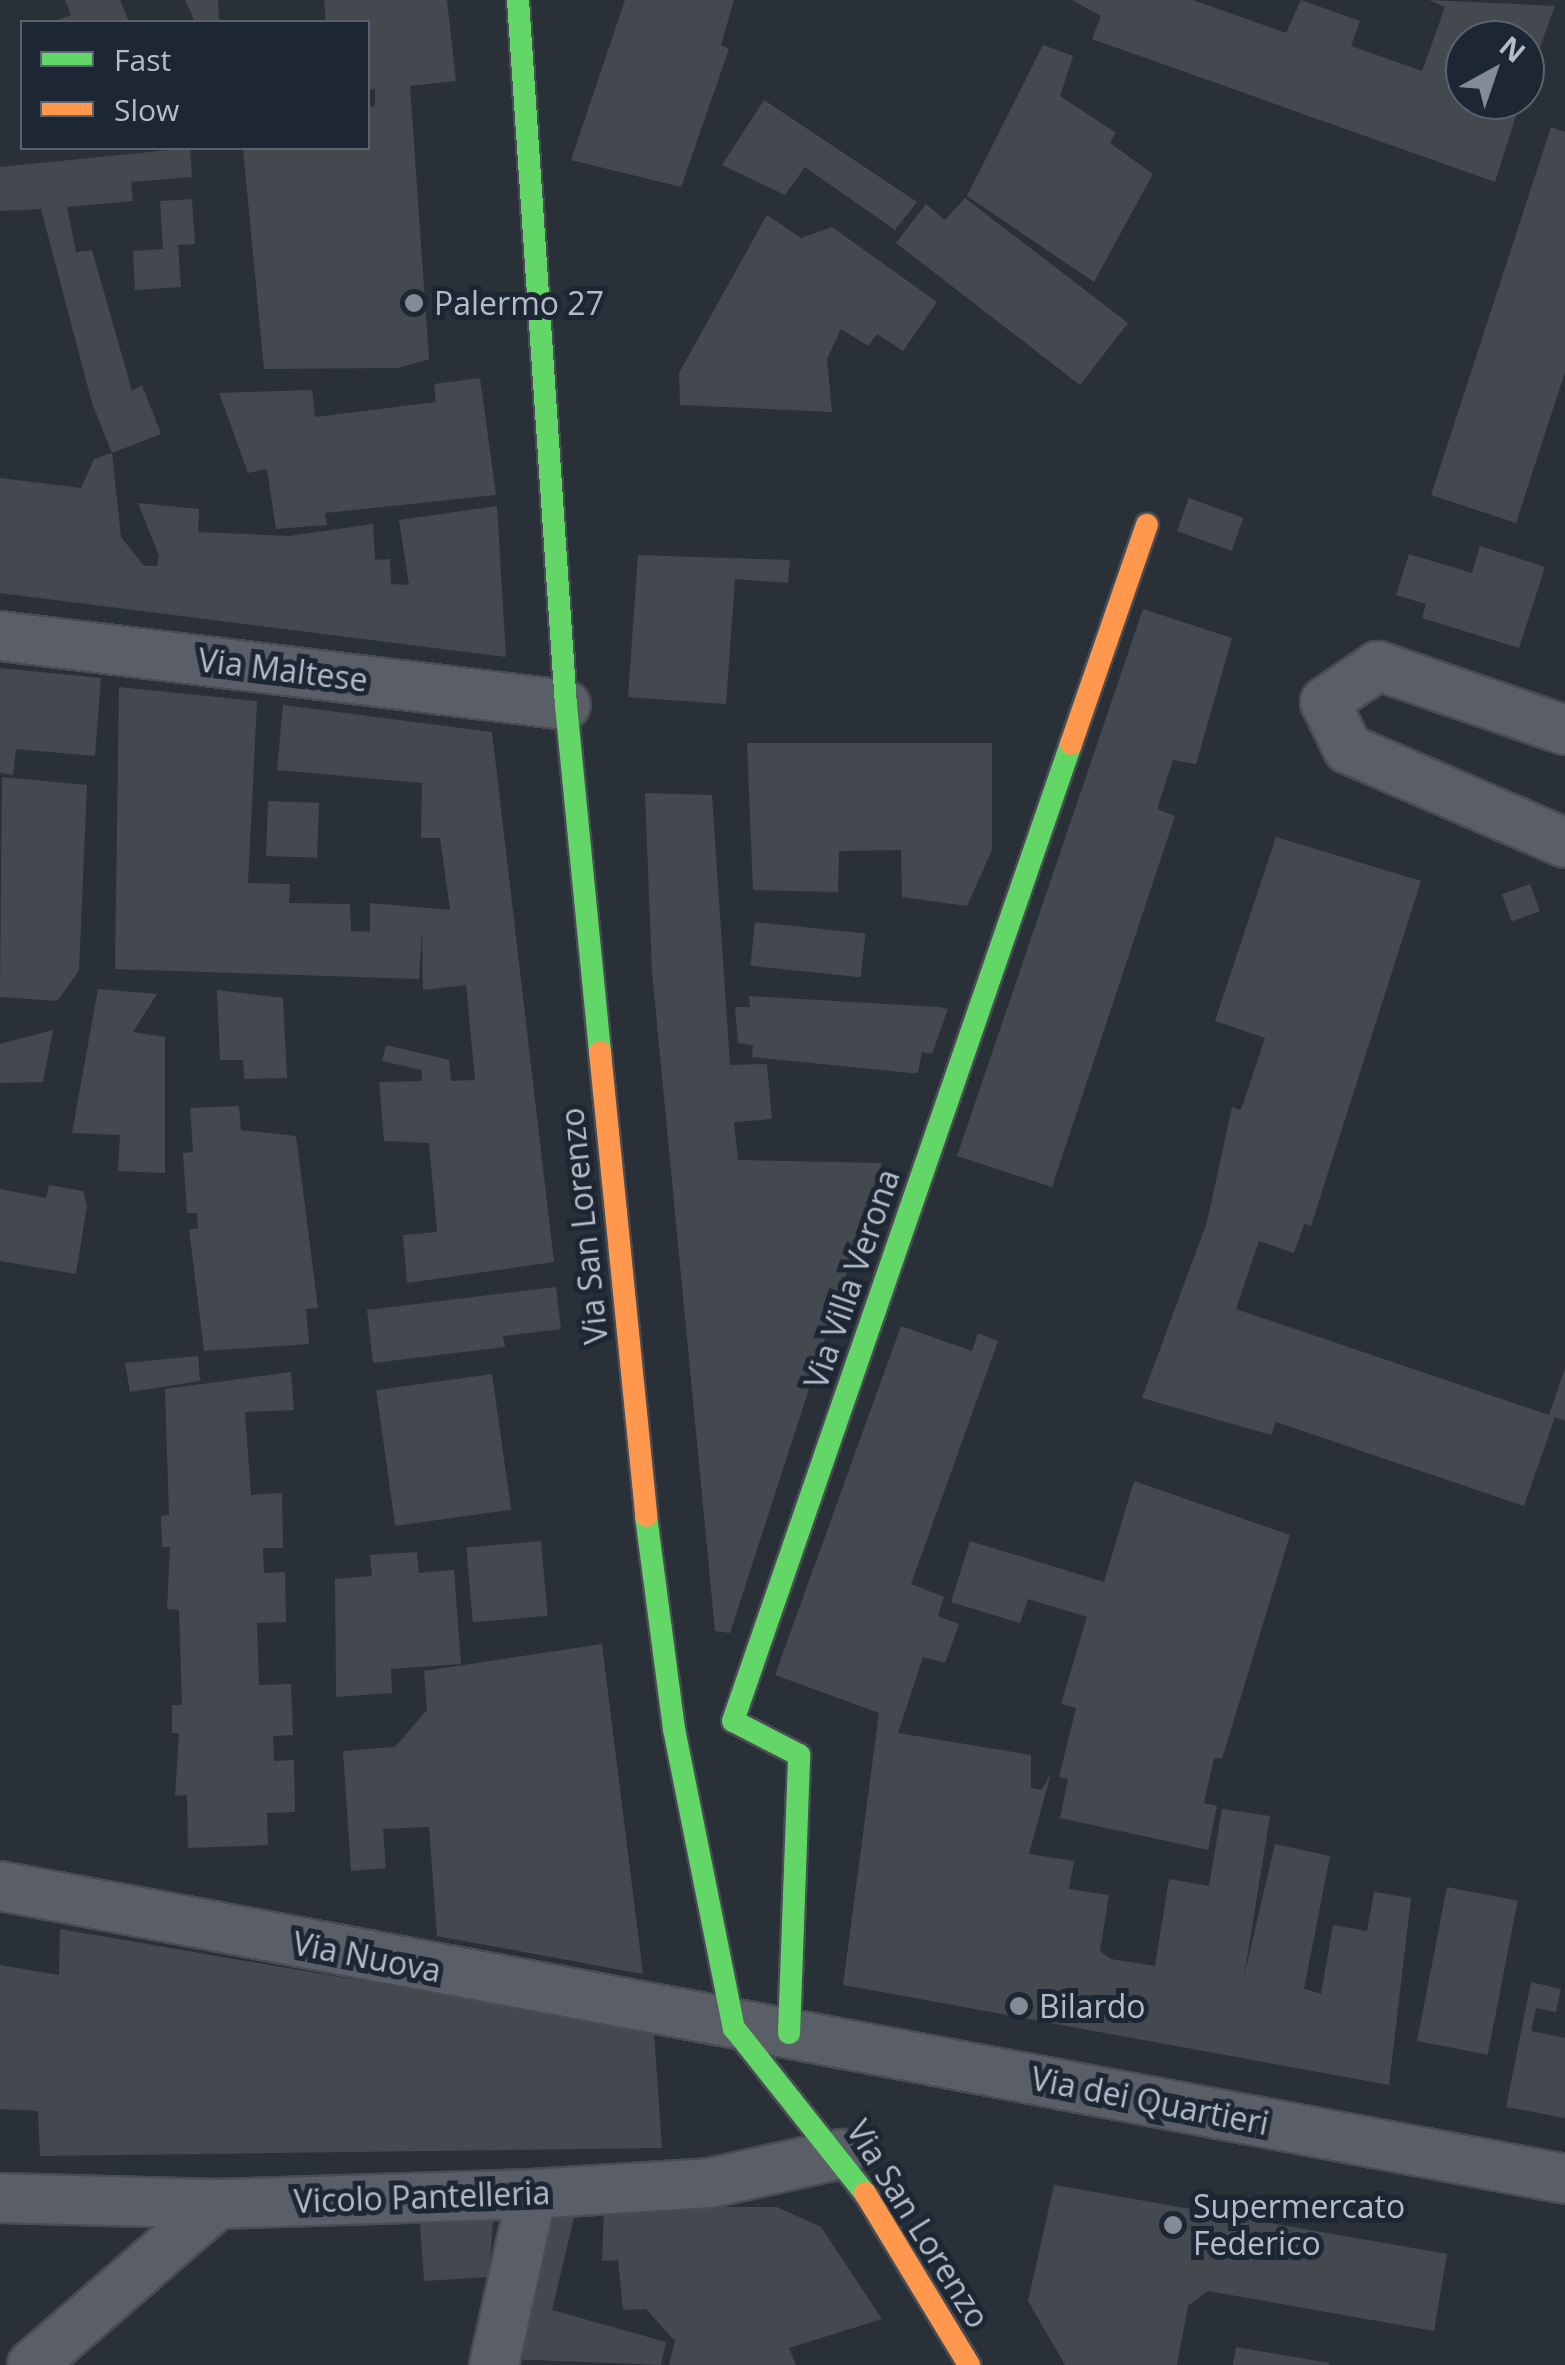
<!DOCTYPE html>
<style>
body{margin:0}
#map{position:relative;width:1565px;height:2365px;overflow:hidden;background:#2a3038;font-family:"Open Sans",sans-serif}
div>[style]{position:absolute}
.building>*{inset:0;background:#444950;transform-origin:0 0}
.roads{filter:drop-shadow(2px 0 #484c53) drop-shadow(-2px 0 #484c53) drop-shadow(0 2px #484c53) drop-shadow(0 -2px #484c53)}
.street>*{height:48px;margin:-24px;padding:0 24px;transform-origin:24px;border-radius:24px;background:#5a5e66}
.fast>*{height:22px;margin:-11px;padding:0 11px;transform-origin:11px;border-radius:11px;background:#63d668}
.slow>*{height:22px;margin:-11px;padding:0 11px;transform-origin:11px;border-radius:11px;background:#ff974d}
.dots>*{width:28px;height:28px;translate:-50% -50%;box-sizing:border-box;border:5px solid #1d2633;border-radius:50%}
span{translate:-50% -50%;white-space:nowrap;text-align:center;line-height:1.15;-webkit-text-stroke:10px #1d2633;paint-order:stroke}
.poi-label{font-size:32px;color:#b4bcc9}
.left{translate:0 -50%;text-align:left}
.street-label{font-size:32px;color:#b4bcc9}
.legend{position:absolute;left:20px;top:20px;width:350px;height:130px;box-sizing:border-box;background:#1d2633;border:2px solid #59626f;margin:0;padding:12px 18px;list-style:none;font-size:30px;color:#b4bcc9}
.legend li{display:flex;align-items:center;gap:20px;height:50px}
.legend b{width:50px;border:2px solid #59626f}
.north{position:absolute;left:1445px;top:20px;width:100px;height:100px;box-sizing:border-box;background:#1d2633;border:2px solid #59626f;border-radius:50%;rotate:40deg;font-size:28px;font-weight:700;line-height:40px;text-align:center;color:#b4bcc9}
.north::after{content:'';display:block;margin:auto;width:35px;height:45px;background:#848b96;clip-path:polygon(50% 0,100% 100%,50% 72%,0 100%)}
</style>
<div id="map">
<div class="building">
<i style="clip-path:polygon(65px 0,120px 0,129px 22px,53px 22px,71px 15px)"></i>
<i style="clip-path:polygon(185px 0,218px 0,219px 22px,195px 22px)"></i>
<i style="clip-path:polygon(324px 0,447px 0,456px 81px,410px 86px,429px 359px,398px 368px,264px 369px,243px 149px,368px 148px,368px 107px,375px 106px,375px 89px,368px 90px,368px 22px,326px 22px)"></i>
<i style="clip-path:polygon(625px 0,734px 0,721px 45px,729px 49px,681px 187px,571px 160px)"></i>
<i style="clip-path:polygon(1072px 0,1193px 0,1286px 33px,1301px 0,1360px 21px,1351px 46px,1422px 71px,1445px 7px,1429px 0,1555px 6px,1525px 88px,1525px 40px,1465px 40px,1465px 100px,1521px 100px,1495px 182px,1092px 39px,1101px 16px)"></i>
<i style="clip-path:polygon(1043px 45px,1073px 56px,1060px 96px,1116px 133px,1110px 143px,1153px 174px,1094px 282px,967px 196px)"></i>
<i style="clip-path:polygon(764px 100px,917px 202px,895px 230px,805px 167px,785px 195px,722px 165px)"></i>
<i style="clip-path:polygon(1551px 127px,1565px 132px,1565px 372px,1516px 523px,1431px 495px)"></i>
<i style="clip-path:polygon(190px 148px,192px 177px,131px 182px,133px 201px,67px 207px,76px 252px,92px 250px,132px 391px,142px 385px,161px 434px,112px 453px,92px 403px,41px 209px,0 211px,0 167px)"></i>
<i style="clip-path:polygon(965px 198px,1128px 323px,1080px 385px,896px 243px,926px 204px,945px 220px)"></i>
<i style="clip-path:polygon(192px 199px,195px 244px,178px 245px,181px 287px,135px 290px,133px 251px,163px 249px,160px 201px)"></i>
<i style="clip-path:polygon(767px 215px,801px 238px,832px 227px,937px 302px,903px 351px,877px 334px,868px 346px,841px 329px,827px 359px,832px 412px,680px 405px,679px 373px)"></i>
<i style="clip-path:polygon(480px 378px,496px 495px,325px 513px,327px 525px,276px 529px,267px 469px,248px 473px,219px 393px,312px 390px,315px 417px,436px 402px,434px 384px)"></i>
<i style="clip-path:polygon(112px 453px,121px 537px,144px 566px,157px 566px,159px 556px,138px 503px,199px 509px,198px 532px,289px 536px,373px 524px,375px 560px,390px 559px,391px 584px,409px 585px,399px 520px,497px 506px,506px 657px,0 593px,0 478px,81px 488px,94px 459px)"></i>
<i style="left:1189px;top:498px;width:58px;height:35px;rotate:20deg"></i>
<i style="clip-path:polygon(1480px 546px,1545px 567px,1519px 648px,1422px 618px,1426px 604px,1396px 595px,1409px 554px,1472px 573px)"></i>
<i style="clip-path:polygon(638px 555px,790px 560px,788px 583px,735px 579px,726px 704px,628px 697px)"></i>
<i style="clip-path:polygon(1143px 609px,1232px 638px,1196px 764px,1173px 760px,1157px 809px,1175px 816px,1052px 1187px,957px 1156px)"></i>
<i style="clip-path:polygon(0 668px,101px 678px,95px 756px,16px 749px,13px 775px,0 773px)"></i>
<i style="clip-path:polygon(119px 687px,257px 701px,248px 883px,290px 884px,289px 903px,350px 904px,351px 931px,370px 932px,370px 903px,450px 910px,440px 838px,421px 838px,422px 783px,277px 770px,283px 705px,492px 732px,554px 1262px,407px 1283px,403px 1235px,437px 1232px,429px 1143px,384px 1141px,379px 1082px,422px 1081px,422px 1070px,382px 1061px,386px 1045px,449px 1060px,451px 1081px,475px 1080px,466px 985px,423px 990px,422px 929px,419px 979px,115px 969px)"></i>
<i style="clip-path:polygon(747px 743px,992px 743px,992px 850px,967px 906px,902px 897px,901px 850px,839px 851px,838px 892px,753px 890px)"></i>
<i style="clip-path:polygon(2px 777px,87px 785px,79px 971px,57px 1001px,0 997px)"></i>
<i style="clip-path:polygon(645px 793px,712px 795px,730px 1065px,767px 1064px,772px 1119px,734px 1122px,738px 1160px,882px 1163px,730px 1633px,715px 1631px,652px 972px)"></i>
<i style="left:268px;top:801px;width:51px;height:55px;rotate:2deg"></i>
<i style="clip-path:polygon(1276px 837px,1421px 881px,1311px 1226px,1304px 1224px,1294px 1253px,1259px 1241px,1236px 1309px,1549px 1415px,1565px 1368px,1565px 1421px,1555px 1417px,1524px 1506px,1276px 1422px,1271px 1435px,1142px 1398px,1207px 1222px,1232px 1107px,1241px 1110px,1265px 1038px,1215px 1021px)"></i>
<i style="left:1530px;top:884px;width:29px;height:30px;rotate:70deg"></i>
<i style="left:755px;top:922px;width:111px;height:44px;rotate:6deg"></i>
<i style="clip-path:polygon(98px 989px,157px 994px,133px 1032px,165px 1037px,165px 1173px,118px 1171px,120px 1135px,72px 1133px)"></i>
<i style="clip-path:polygon(217px 990px,283px 998px,287px 1078px,244px 1079px,243px 1060px,220px 1060px)"></i>
<i style="clip-path:polygon(749px 996px,939px 1007px,948px 1009px,932px 1054px,922px 1052px,918px 1073px,911px 1073px,752px 1057px,753px 1045px,738px 1043px,735px 1007px,750px 1007px)"></i>
<i style="clip-path:polygon(53px 1030px,43px 1082px,0 1083px,0 1044px)"></i>
<i style="clip-path:polygon(239px 1106px,241px 1130px,296px 1136px,318px 1308px,306px 1309px,309px 1344px,204px 1351px,189px 1229px,198px 1229px,197px 1213px,187px 1213px,183px 1153px,193px 1152px,190px 1108px)"></i>
<i style="clip-path:polygon(49px 1185px,83px 1191px,87px 1205px,76px 1274px,0 1261px,0 1189px,46px 1198px)"></i>
<i style="clip-path:polygon(556px 1287px,561px 1329px,503px 1336px,505px 1347px,373px 1363px,367px 1310px)"></i>
<i style="clip-path:polygon(901px 1326px,972px 1351px,978px 1333px,998px 1341px,911px 1584px,944px 1597px,938px 1616px,959px 1624px,945px 1663px,923px 1657px,898px 1733px,1031px 1755px,1031px 1788px,1042px 1790px,1051px 1773px,1029px 1854px,1074px 1861px,1069px 1889px,1109px 1895px,1100px 1951px,1111px 1959px,1155px 1966px,1169px 1879px,1209px 1886px,1222px 1809px,1270px 1816px,1244px 1977px,1275px 1844px,1330px 1856px,1304px 1989px,1321px 1994px,1333px 1925px,1367px 1931px,1374px 1892px,1411px 1898px,1389px 2085px,843px 1985px,879px 1713px,775px 1675px)"></i>
<i style="clip-path:polygon(198px 1356px,200px 1381px,130px 1392px,125px 1363px)"></i>
<i style="clip-path:polygon(291px 1372px,294px 1410px,245px 1412px,251px 1495px,282px 1493px,283px 1548px,263px 1548px,264px 1573px,285px 1572px,286px 1622px,257px 1623px,259px 1685px,291px 1684px,293px 1735px,273px 1736px,274px 1761px,294px 1760px,295px 1812px,267px 1813px,268px 1845px,188px 1848px,187px 1795px,175px 1796px,179px 1733px,172px 1733px,172px 1705px,182px 1705px,179px 1610px,167px 1609px,170px 1547px,162px 1547px,161px 1516px,169px 1515px,165px 1389px)"></i>
<i style="left:492px;top:1374px;width:137px;height:117px;rotate:82deg"></i>
<i style="clip-path:polygon(1134px 1481px,1290px 1535px,1222px 1759px,1214px 1758px,1204px 1803px,1217px 1806px,1208px 1850px,1060px 1818px,1068px 1779px,1059px 1777px,1076px 1708px,1061px 1704px,1087px 1617px,1028px 1599px,1020px 1623px,951px 1602px,970px 1541px,1104px 1582px)"></i>
<i style="left:541px;top:1541px;width:75px;height:75px;rotate:85deg"></i>
<i style="clip-path:polygon(417px 1552px,419px 1573px,454px 1570px,461px 1664px,391px 1669px,392px 1693px,336px 1697px,335px 1579px,372px 1576px,370px 1555px)"></i>
<i style="clip-path:polygon(602px 1644px,643px 1974px,437px 1936px,429px 1827px,383px 1829px,386px 1868px,351px 1871px,343px 1751px,395px 1747px,427px 1710px,424px 1671px)"></i>
<i style="left:1447px;top:1887px;width:72px;height:157px;rotate:11deg"></i>
<i style="clip-path:polygon(60px 1929px,654px 2031px,662px 2148px,40px 2156px,38px 2111px,0 2109px,0 1965px,59px 1975px)"></i>
<i style="clip-path:polygon(1531px 1982px,1561px 1989px,1556px 2012px,1536px 2008px,1531px 2031px,1565px 2038px,1565px 2118px,1506px 2107px)"></i>
<i style="clip-path:polygon(1054px 2185px,1447px 2254px,1434px 2331px,1208px 2291px,1188px 2306px,1177px 2365px,1065px 2365px,1028px 2301px)"></i>
<i style="clip-path:polygon(1287px 2195px,1313px 2198px,1308px 2220px,1284px 2215px)"></i>
<i style="clip-path:polygon(537px 2204px,577px 2205px,552px 2310px,666px 2342px,661px 2365px,506px 2359px)"></i>
<i style="clip-path:polygon(604px 2207px,777px 2207px,821px 2227px,882px 2319px,789px 2348px,796px 2365px,669px 2365px,675px 2341px,646px 2309px,623px 2310px,618px 2260px,602px 2261px)"></i>
<i style="clip-path:polygon(494px 2208px,489px 2277px,424px 2281px,419px 2209px)"></i>
<i style="clip-path:polygon(1236px 2347px,1329px 2363px,1329px 2365px,1233px 2365px)"></i>
</div>
<div class="roads">
<div class="street">
<i style="left:0;top:636px;width:570px;rotate:6.95deg"></i>
<i style="left:1565px;top:730px;width:198px;rotate:-161.1deg"></i>
<i style="left:1378px;top:666px;width:64px;rotate:145.8deg"></i>
<i style="left:1325px;top:702px;width:52px;rotate:63.9deg"></i>
<i style="left:1348px;top:749px;width:236px;rotate:23.4deg"></i>
<i style="left:0;top:1886px;width:1592px;rotate:10.6deg"></i>
<i style="left:0;top:2198px;width:217px;rotate:1.6deg"></i>
<i style="left:217px;top:2204px;width:315px;rotate:-1.8deg"></i>
<i style="left:532px;top:2194px;width:178px;rotate:-3.5deg"></i>
<i style="left:710px;top:2183px;width:134px;rotate:-12.5deg"></i>
<i style="left:32px;top:2365px;width:245px;rotate:-41deg"></i>
<i style="left:494px;top:2365px;width:175px;rotate:-77.5deg"></i>
</div>
<div class="fast">
<i style="left:518px;top:0;width:707px;rotate:86.11deg"></i>
<i style="left:566px;top:705px;width:349px;rotate:84.4deg"></i>
<i style="left:646px;top:1516px;width:215px;rotate:82.5deg"></i>
<i style="left:674px;top:1729px;width:305px;rotate:78.7deg"></i>
<i style="left:734px;top:2028px;width:211px;rotate:51.6deg"></i>
<i style="left:789px;top:2033px;width:278px;rotate:-87.9deg"></i>
<i style="left:799px;top:1755px;width:74px;rotate:-152.7deg"></i>
<i style="left:733px;top:1721px;width:1034px;rotate:-70.92deg"></i>
</div>
<div class="slow">
<i style="left:1071px;top:744px;width:232px;rotate:-70.9deg"></i>
<i style="left:600px;top:1052px;width:466px;rotate:84.3deg"></i>
<i style="left:865px;top:2193px;width:201px;rotate:58.8deg"></i>
</div>
</div>
<div class="dots">
<i style="left:414px;top:303px;background:#848b96"></i>
<i style="left:1019px;top:2006px;background:#848b96"></i>
<i style="left:1173px;top:2225px;background:#848b96"></i>
</div>
<div class="poi-label">
<span class="left" style="left:434px;top:303px">Palermo 27</span>
<span class="left" style="left:1039px;top:2006px">Bilardo</span>
<span class="left" style="left:1193px;top:2225px">Supermercato<br>Federico</span>
</div>
<div class="street-label">
<span style="left:283px;top:670px;rotate:7deg">Via Maltese</span>
<span style="left:584px;top:1226px;rotate:-96deg">Via San Lorenzo</span>
<span style="left:852px;top:1279px;rotate:-71deg">Via Villa Verona</span>
<span style="left:367px;top:1957px;rotate:11deg">Via Nuova</span>
<span style="left:1150px;top:2101px;rotate:11deg">Via dei Quartieri</span>
<span style="left:422px;top:2197px;rotate:-2deg">Vicolo Pantelleria</span>
<span style="left:918px;top:2224px;rotate:58deg">Via San Lorenzo</span>
</div>
<ul class="legend">
<li><b style="height:12px;background:#63d668"></b>Fast</li>
<li><b style="height:12px;background:#ff974d"></b>Slow</li>
</ul>
<div class="north">N</div>
</div>
